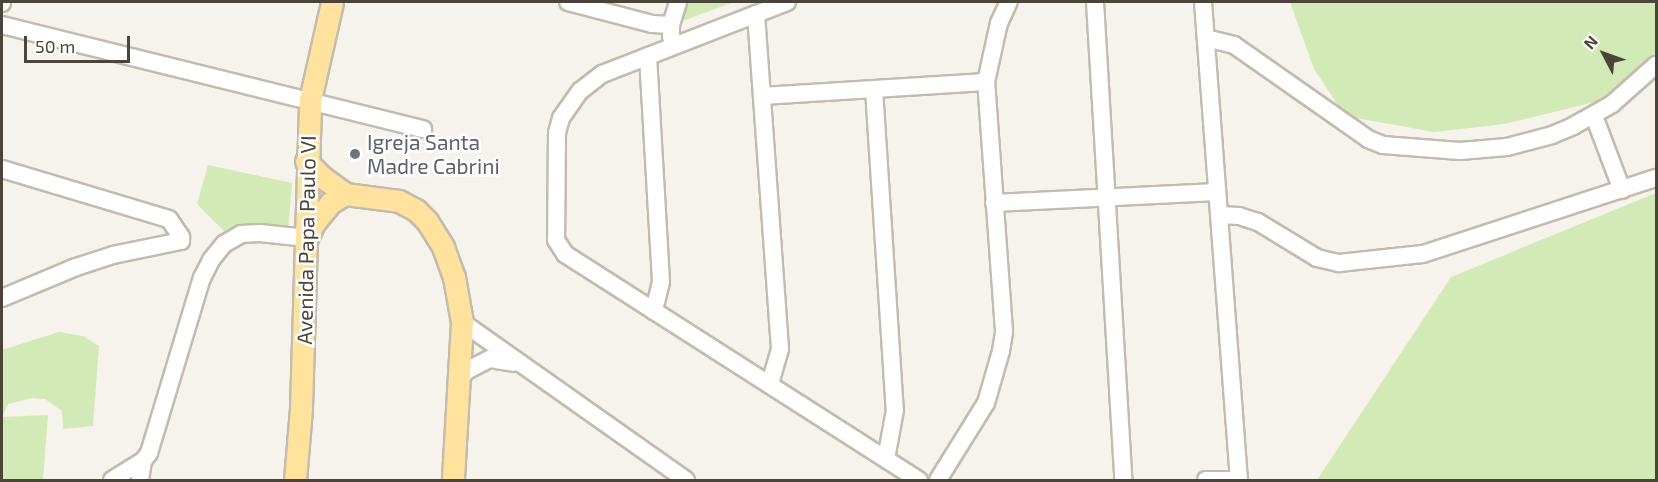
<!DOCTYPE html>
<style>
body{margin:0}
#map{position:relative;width:1658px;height:482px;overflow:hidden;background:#f6f3ec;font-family:"Exo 2",sans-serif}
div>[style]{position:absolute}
.green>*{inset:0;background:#d2eab5}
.roads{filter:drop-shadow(2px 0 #c2bbae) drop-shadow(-2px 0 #c2bbae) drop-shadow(0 2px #c2bbae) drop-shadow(0 -2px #c2bbae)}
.minor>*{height:16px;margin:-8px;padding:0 8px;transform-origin:8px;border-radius:8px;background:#fff}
.major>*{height:21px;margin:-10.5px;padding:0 10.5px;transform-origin:10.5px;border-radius:10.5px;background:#ffe39c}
.dots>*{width:16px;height:16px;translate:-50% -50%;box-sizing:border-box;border:3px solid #fff;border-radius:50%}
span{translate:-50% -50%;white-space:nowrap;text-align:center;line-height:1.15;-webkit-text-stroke:5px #fff;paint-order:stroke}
.worship-label{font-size:21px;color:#5b616d}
.left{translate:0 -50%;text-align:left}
.street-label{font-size:21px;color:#4b4439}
.frame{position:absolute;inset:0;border:3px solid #4b4439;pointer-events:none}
.north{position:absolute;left:1574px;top:24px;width:60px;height:60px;-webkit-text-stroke:4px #fff;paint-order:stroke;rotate:311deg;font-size:16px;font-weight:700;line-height:24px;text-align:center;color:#4b4439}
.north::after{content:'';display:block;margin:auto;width:21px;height:27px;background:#4b4439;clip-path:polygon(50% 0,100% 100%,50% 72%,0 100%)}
.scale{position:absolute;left:24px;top:36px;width:106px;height:27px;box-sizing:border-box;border:3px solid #4b4439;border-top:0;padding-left:8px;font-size:18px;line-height:21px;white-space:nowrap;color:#4b4439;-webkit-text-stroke:4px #fff;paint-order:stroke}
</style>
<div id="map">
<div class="green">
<i style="clip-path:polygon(682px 2px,734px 2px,677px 23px)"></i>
<i style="clip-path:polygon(1290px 2px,1656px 2px,1656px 52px,1599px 101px,1504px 124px,1434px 132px,1345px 116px,1314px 69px)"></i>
<i style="clip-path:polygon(208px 165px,292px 183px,288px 231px,254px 227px,224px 231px,197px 204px)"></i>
<i style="clip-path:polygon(1656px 193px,1656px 480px,1317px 480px,1451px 277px)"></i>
<i style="clip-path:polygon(59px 332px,83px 336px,99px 346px,93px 426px,63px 429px,62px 411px,45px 399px,32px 398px,8px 404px,2px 417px,48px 415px,43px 480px,2px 480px,2px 350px)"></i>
</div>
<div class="roads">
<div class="minor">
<i style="left:568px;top:2px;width:87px;rotate:14.7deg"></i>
<i style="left:652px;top:24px;width:19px;rotate:3deg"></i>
<i style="left:787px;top:2px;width:199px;rotate:158.7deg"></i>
<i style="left:602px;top:74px;width:28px;rotate:142deg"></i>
<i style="left:580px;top:91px;width:33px;rotate:125deg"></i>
<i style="left:561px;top:118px;width:16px;rotate:105deg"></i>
<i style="left:557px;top:133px;width:107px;rotate:90.5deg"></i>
<i style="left:556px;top:240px;width:17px;rotate:57deg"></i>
<i style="left:565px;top:254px;width:420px;rotate:32.6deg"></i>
<i style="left:1095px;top:2px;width:479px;rotate:86.6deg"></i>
<i style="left:1203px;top:2px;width:479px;rotate:85.7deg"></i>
<i style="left:2px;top:3px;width:1px;rotate:-90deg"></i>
<i style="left:756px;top:14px;width:336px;rotate:85.9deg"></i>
<i style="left:780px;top:349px;width:37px;rotate:106deg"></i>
<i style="left:2px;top:25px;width:434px;rotate:13.9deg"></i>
<i style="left:671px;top:37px;width:12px;rotate:-90deg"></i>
<i style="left:671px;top:25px;width:24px;rotate:-73deg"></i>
<i style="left:1206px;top:38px;width:29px;rotate:14deg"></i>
<i style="left:1234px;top:45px;width:164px;rotate:35deg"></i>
<i style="left:1368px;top:139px;width:16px;rotate:22deg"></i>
<i style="left:1383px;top:145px;width:77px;rotate:4.5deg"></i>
<i style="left:1460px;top:151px;width:47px;rotate:-4.9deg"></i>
<i style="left:1507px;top:147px;width:47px;rotate:-14.9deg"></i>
<i style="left:1552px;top:135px;width:23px;rotate:-23deg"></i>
<i style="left:1573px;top:126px;width:45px;rotate:-29.4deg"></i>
<i style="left:1612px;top:104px;width:59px;rotate:-41.6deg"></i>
<i style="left:648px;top:56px;width:226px;rotate:86.7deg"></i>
<i style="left:661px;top:282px;width:30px;rotate:104deg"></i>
<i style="left:874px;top:89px;width:322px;rotate:86.3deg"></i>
<i style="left:895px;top:410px;width:50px;rotate:100.4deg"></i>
<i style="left:762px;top:96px;width:224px;rotate:-3.6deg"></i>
<i style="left:1594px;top:116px;width:79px;rotate:69.3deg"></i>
<i style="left:2px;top:169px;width:174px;rotate:16.7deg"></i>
<i style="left:169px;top:219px;width:22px;rotate:56deg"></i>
<i style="left:181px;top:237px;width:4px;rotate:90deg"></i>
<i style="left:181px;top:241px;width:69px;rotate:168.4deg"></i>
<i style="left:113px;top:255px;width:39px;rotate:162deg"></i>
<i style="left:76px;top:267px;width:80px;rotate:157.3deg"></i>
<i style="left:994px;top:203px;width:223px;rotate:-2.8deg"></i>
<i style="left:1219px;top:215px;width:20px;rotate:3deg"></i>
<i style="left:1239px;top:216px;width:20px;rotate:18deg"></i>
<i style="left:1258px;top:222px;width:69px;rotate:31.4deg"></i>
<i style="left:1317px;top:258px;width:23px;rotate:13deg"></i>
<i style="left:1339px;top:263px;width:84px;rotate:-6.1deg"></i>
<i style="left:1423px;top:254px;width:245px;rotate:-18.1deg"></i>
<i style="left:462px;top:322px;width:274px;rotate:35.2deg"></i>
<i style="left:459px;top:381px;width:12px;rotate:-55deg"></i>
<i style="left:466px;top:371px;width:27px;rotate:-27deg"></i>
<i style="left:490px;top:359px;width:24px;rotate:9deg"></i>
<i style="left:112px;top:480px;width:36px;rotate:-32deg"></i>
<i style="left:140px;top:480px;width:19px;rotate:-81deg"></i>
<i style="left:143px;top:461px;width:10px;rotate:-53deg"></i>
<i style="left:149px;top:453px;width:183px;rotate:-73.2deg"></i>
<i style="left:202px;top:278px;width:20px;rotate:-63deg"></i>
<i style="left:211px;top:260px;width:21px;rotate:-51deg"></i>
<i style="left:224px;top:244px;width:20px;rotate:-30deg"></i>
<i style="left:241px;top:234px;width:19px;rotate:-3deg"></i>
<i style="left:260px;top:233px;width:47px;rotate:6.1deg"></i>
<i style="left:938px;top:480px;width:91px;rotate:-58.1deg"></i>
<i style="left:986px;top:403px;width:54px;rotate:-73.9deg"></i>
<i style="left:1001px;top:351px;width:20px;rotate:-81deg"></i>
<i style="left:1004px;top:331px;width:250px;rotate:-94.1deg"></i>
<i style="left:986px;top:82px;width:60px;rotate:-77.6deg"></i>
<i style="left:999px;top:23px;width:23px;rotate:-65deg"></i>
<i style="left:1206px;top:480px;width:33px"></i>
</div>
<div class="major">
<i style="left:306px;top:161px;width:23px;rotate:45deg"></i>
<i style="left:322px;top:177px;width:29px;rotate:36deg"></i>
<i style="left:345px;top:194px;width:54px;rotate:7.4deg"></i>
<i style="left:399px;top:201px;width:19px;rotate:28deg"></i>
<i style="left:416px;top:210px;width:16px;rotate:45deg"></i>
<i style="left:427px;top:221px;width:31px;rotate:58deg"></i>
<i style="left:443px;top:247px;width:32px;rotate:70deg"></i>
<i style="left:454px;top:277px;width:46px;rotate:79.9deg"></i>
<i style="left:462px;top:322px;width:158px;rotate:93.3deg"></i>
<i style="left:307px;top:238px;width:17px;rotate:-65deg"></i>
<i style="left:314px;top:223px;width:26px;rotate:-51deg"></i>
<i style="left:330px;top:203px;width:17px;rotate:-31deg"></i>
<i style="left:295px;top:480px;width:72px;rotate:-85.2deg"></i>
<i style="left:301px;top:408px;width:308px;rotate:-88.3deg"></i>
<i style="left:310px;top:100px;width:100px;rotate:-77.3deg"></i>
</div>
</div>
<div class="dots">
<i style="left:355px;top:154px;background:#6b7280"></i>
</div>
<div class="worship-label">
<span class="left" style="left:367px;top:154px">Igreja Santa<br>Madre Cabrini</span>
</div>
<div class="street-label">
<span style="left:306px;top:240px;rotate:-89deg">Avenida Papa Paulo VI</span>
</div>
<div class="frame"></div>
<div class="north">N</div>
<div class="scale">50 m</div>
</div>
